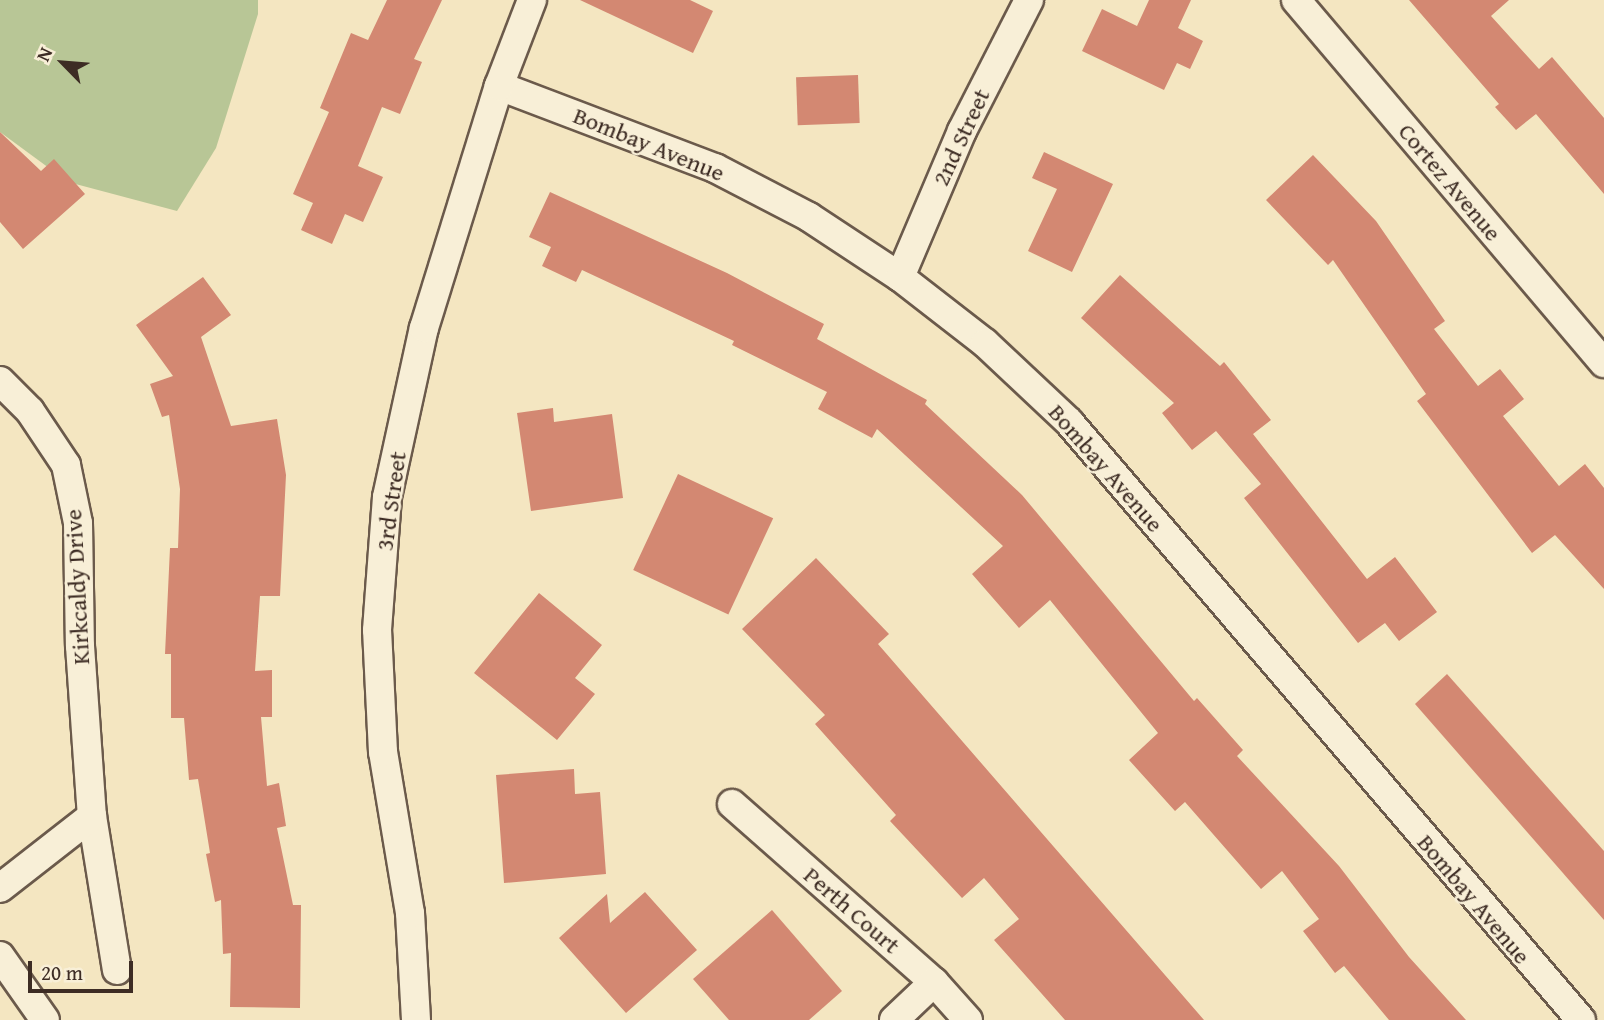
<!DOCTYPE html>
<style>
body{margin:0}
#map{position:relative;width:1604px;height:1020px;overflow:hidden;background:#f4e6c1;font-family:"Gentium Book Plus",serif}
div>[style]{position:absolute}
.green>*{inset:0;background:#b8c696}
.building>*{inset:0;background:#d38872;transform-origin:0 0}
.roads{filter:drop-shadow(2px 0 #6b5a4b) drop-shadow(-2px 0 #6b5a4b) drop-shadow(0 2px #6b5a4b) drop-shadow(0 -2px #6b5a4b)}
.minor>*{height:28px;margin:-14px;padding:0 14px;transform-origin:14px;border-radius:14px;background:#f8efd7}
span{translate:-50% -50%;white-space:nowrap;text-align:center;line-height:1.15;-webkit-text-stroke:5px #f8efd7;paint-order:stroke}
.street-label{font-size:24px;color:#3d2c24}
.north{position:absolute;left:28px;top:28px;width:70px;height:70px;-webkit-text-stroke:5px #f8efd7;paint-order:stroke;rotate:295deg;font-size:19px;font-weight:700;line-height:28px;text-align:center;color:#3d2c24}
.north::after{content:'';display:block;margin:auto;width:24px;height:32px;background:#3d2c24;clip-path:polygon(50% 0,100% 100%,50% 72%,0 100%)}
.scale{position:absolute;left:28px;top:961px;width:105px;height:32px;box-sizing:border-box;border:4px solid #3d2c24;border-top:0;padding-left:9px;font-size:21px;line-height:24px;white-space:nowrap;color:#3d2c24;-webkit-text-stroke:5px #f8efd7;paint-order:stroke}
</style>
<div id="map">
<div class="green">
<i style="clip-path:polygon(0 0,258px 0,258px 14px,216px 148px,177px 211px,68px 182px,0 132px)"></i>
</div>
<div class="building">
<i style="clip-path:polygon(387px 0,442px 0,414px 59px,422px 62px,400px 114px,382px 107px,358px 166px,383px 177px,363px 222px,345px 214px,332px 244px,301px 230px,313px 203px,293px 194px,329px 112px,320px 108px,351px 33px,368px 40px)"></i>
<i style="clip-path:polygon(580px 0,690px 0,713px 11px,693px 53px)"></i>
<i style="clip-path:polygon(1149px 0,1191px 0,1178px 28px,1203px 41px,1190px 69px,1177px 63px,1164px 90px,1082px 51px,1102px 9px,1137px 26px)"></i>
<i style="clip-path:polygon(1409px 0,1509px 0,1491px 16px,1539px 69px,1552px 57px,1604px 118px,1604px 194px,1536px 114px,1516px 130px,1495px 107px,1499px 104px)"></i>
<i style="left:858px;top:75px;width:48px;height:62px;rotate:88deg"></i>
<i style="clip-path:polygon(0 132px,41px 171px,54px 159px,85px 194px,23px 249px,0 222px)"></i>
<i style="clip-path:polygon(1044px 152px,1113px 184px,1072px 272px,1028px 251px,1057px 189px,1032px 178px)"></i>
<i style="clip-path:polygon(1313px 155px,1376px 221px,1445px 321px,1434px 329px,1478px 386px,1500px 369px,1524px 399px,1503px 416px,1559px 486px,1585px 464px,1604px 488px,1604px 589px,1555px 535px,1532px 553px,1417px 401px,1426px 394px,1333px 260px,1328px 265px,1266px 200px)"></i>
<i style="clip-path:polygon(550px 192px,727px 273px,824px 324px,817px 339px,927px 400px,925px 404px,1022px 495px,1194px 701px,1197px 698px,1243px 750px,1237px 756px,1339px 866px,1409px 957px,1466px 1020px,1389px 1020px,1344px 966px,1335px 973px,1303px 931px,1319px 919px,1282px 871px,1261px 889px,1185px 802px,1175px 811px,1129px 760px,1158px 733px,1050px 600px,1019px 628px,972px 574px,1003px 546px,877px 429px,872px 438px,818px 409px,827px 392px,732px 345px,734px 341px,582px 270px,576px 282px,542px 266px,551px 247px,529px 237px)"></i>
<i style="clip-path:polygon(1120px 275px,1220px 366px,1224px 362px,1271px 420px,1253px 434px,1367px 579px,1395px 557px,1437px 612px,1399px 641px,1385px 623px,1358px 643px,1244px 498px,1261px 484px,1216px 431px,1192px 450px,1162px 413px,1174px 403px,1081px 318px)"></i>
<i style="clip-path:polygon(203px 277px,231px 315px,201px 337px,231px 426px,277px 419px,286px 475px,280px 596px,260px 596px,255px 671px,272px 670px,272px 717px,261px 717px,267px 786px,279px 783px,286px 826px,277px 828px,293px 905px,301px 905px,300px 1008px,230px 1007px,231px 953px,223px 954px,221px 900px,215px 902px,206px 854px,210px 853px,198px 779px,189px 780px,184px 718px,171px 718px,171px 654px,165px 654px,170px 548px,178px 548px,180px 489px,169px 415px,162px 417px,150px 384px,173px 376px,136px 325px)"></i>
<i style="clip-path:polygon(553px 408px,554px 422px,612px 414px,623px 498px,531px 511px,517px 413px)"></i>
<i style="left:678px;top:474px;width:105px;height:106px;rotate:25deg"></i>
<i style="clip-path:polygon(816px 558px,889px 634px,878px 644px,1204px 1020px,1065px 1020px,994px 940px,1019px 919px,984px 878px,962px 898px,890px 821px,896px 815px,815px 724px,825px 715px,742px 629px)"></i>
<i style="clip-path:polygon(539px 593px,602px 645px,575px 678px,595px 694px,557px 740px,474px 673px)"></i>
<i style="clip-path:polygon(1447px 674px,1604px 851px,1604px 920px,1415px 704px)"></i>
<i style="clip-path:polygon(574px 769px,575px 794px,600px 792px,606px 874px,504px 883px,496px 775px)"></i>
<i style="clip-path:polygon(645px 892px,697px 950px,626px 1013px,559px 938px,607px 894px,610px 923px)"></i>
<i style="clip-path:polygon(772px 910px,842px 991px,809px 1020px,729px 1020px,693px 979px)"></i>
</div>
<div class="roads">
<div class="minor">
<i style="left:1296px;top:0;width:476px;rotate:49.7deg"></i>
<i style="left:499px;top:86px;width:231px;rotate:20.8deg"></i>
<i style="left:715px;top:168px;width:106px;rotate:27.5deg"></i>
<i style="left:809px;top:217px;width:109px;rotate:33.4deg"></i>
<i style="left:900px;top:277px;width:108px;rotate:37.8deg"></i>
<i style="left:985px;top:343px;width:115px;rotate:43.2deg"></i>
<i style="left:1069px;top:422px;width:787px;rotate:49.43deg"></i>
<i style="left:900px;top:277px;width:159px;rotate:-67deg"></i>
<i style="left:962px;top:131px;width:147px;rotate:-62.9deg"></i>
<i style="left:0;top:381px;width:42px;rotate:45deg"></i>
<i style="left:30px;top:411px;width:65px;rotate:56.3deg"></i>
<i style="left:66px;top:465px;width:59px;rotate:78.3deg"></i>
<i style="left:78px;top:523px;width:123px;rotate:89.1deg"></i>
<i style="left:80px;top:646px;width:170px;rotate:86deg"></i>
<i style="left:92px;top:816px;width:156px;rotate:80.8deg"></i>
<i style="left:732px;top:804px;width:269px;rotate:41.4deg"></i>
<i style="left:934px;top:982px;width:51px;rotate:48.2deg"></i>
<i style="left:0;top:888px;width:117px;rotate:-38deg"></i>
<i style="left:0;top:956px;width:78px;rotate:54.9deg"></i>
<i style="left:416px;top:1020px;width:107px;rotate:-93.2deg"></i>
<i style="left:410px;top:913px;width:163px;rotate:-99.5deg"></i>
<i style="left:383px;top:752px;width:122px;rotate:-92.8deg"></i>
<i style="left:377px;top:630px;width:133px;rotate:-85.7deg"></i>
<i style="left:387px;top:497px;width:173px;rotate:-77.7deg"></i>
<i style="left:424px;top:328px;width:253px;rotate:-72.8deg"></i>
<i style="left:499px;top:86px;width:92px;rotate:-69deg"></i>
<i style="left:894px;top:1020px;width:55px;rotate:-43.5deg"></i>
</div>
</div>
<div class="street-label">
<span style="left:961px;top:137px;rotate:-65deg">2nd Street</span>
<span style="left:649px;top:144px;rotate:22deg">Bombay Avenue</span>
<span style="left:1450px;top:182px;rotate:50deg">Cortez Avenue</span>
<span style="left:1106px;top:468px;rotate:49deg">Bombay Avenue</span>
<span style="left:391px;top:501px;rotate:-82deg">3rd Street</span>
<span style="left:77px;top:587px;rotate:-93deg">Kirkcaldy Drive</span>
<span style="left:1474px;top:899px;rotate:50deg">Bombay Avenue</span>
<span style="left:852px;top:910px;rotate:41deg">Perth Court</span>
</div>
<div class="north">N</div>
<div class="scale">20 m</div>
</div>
